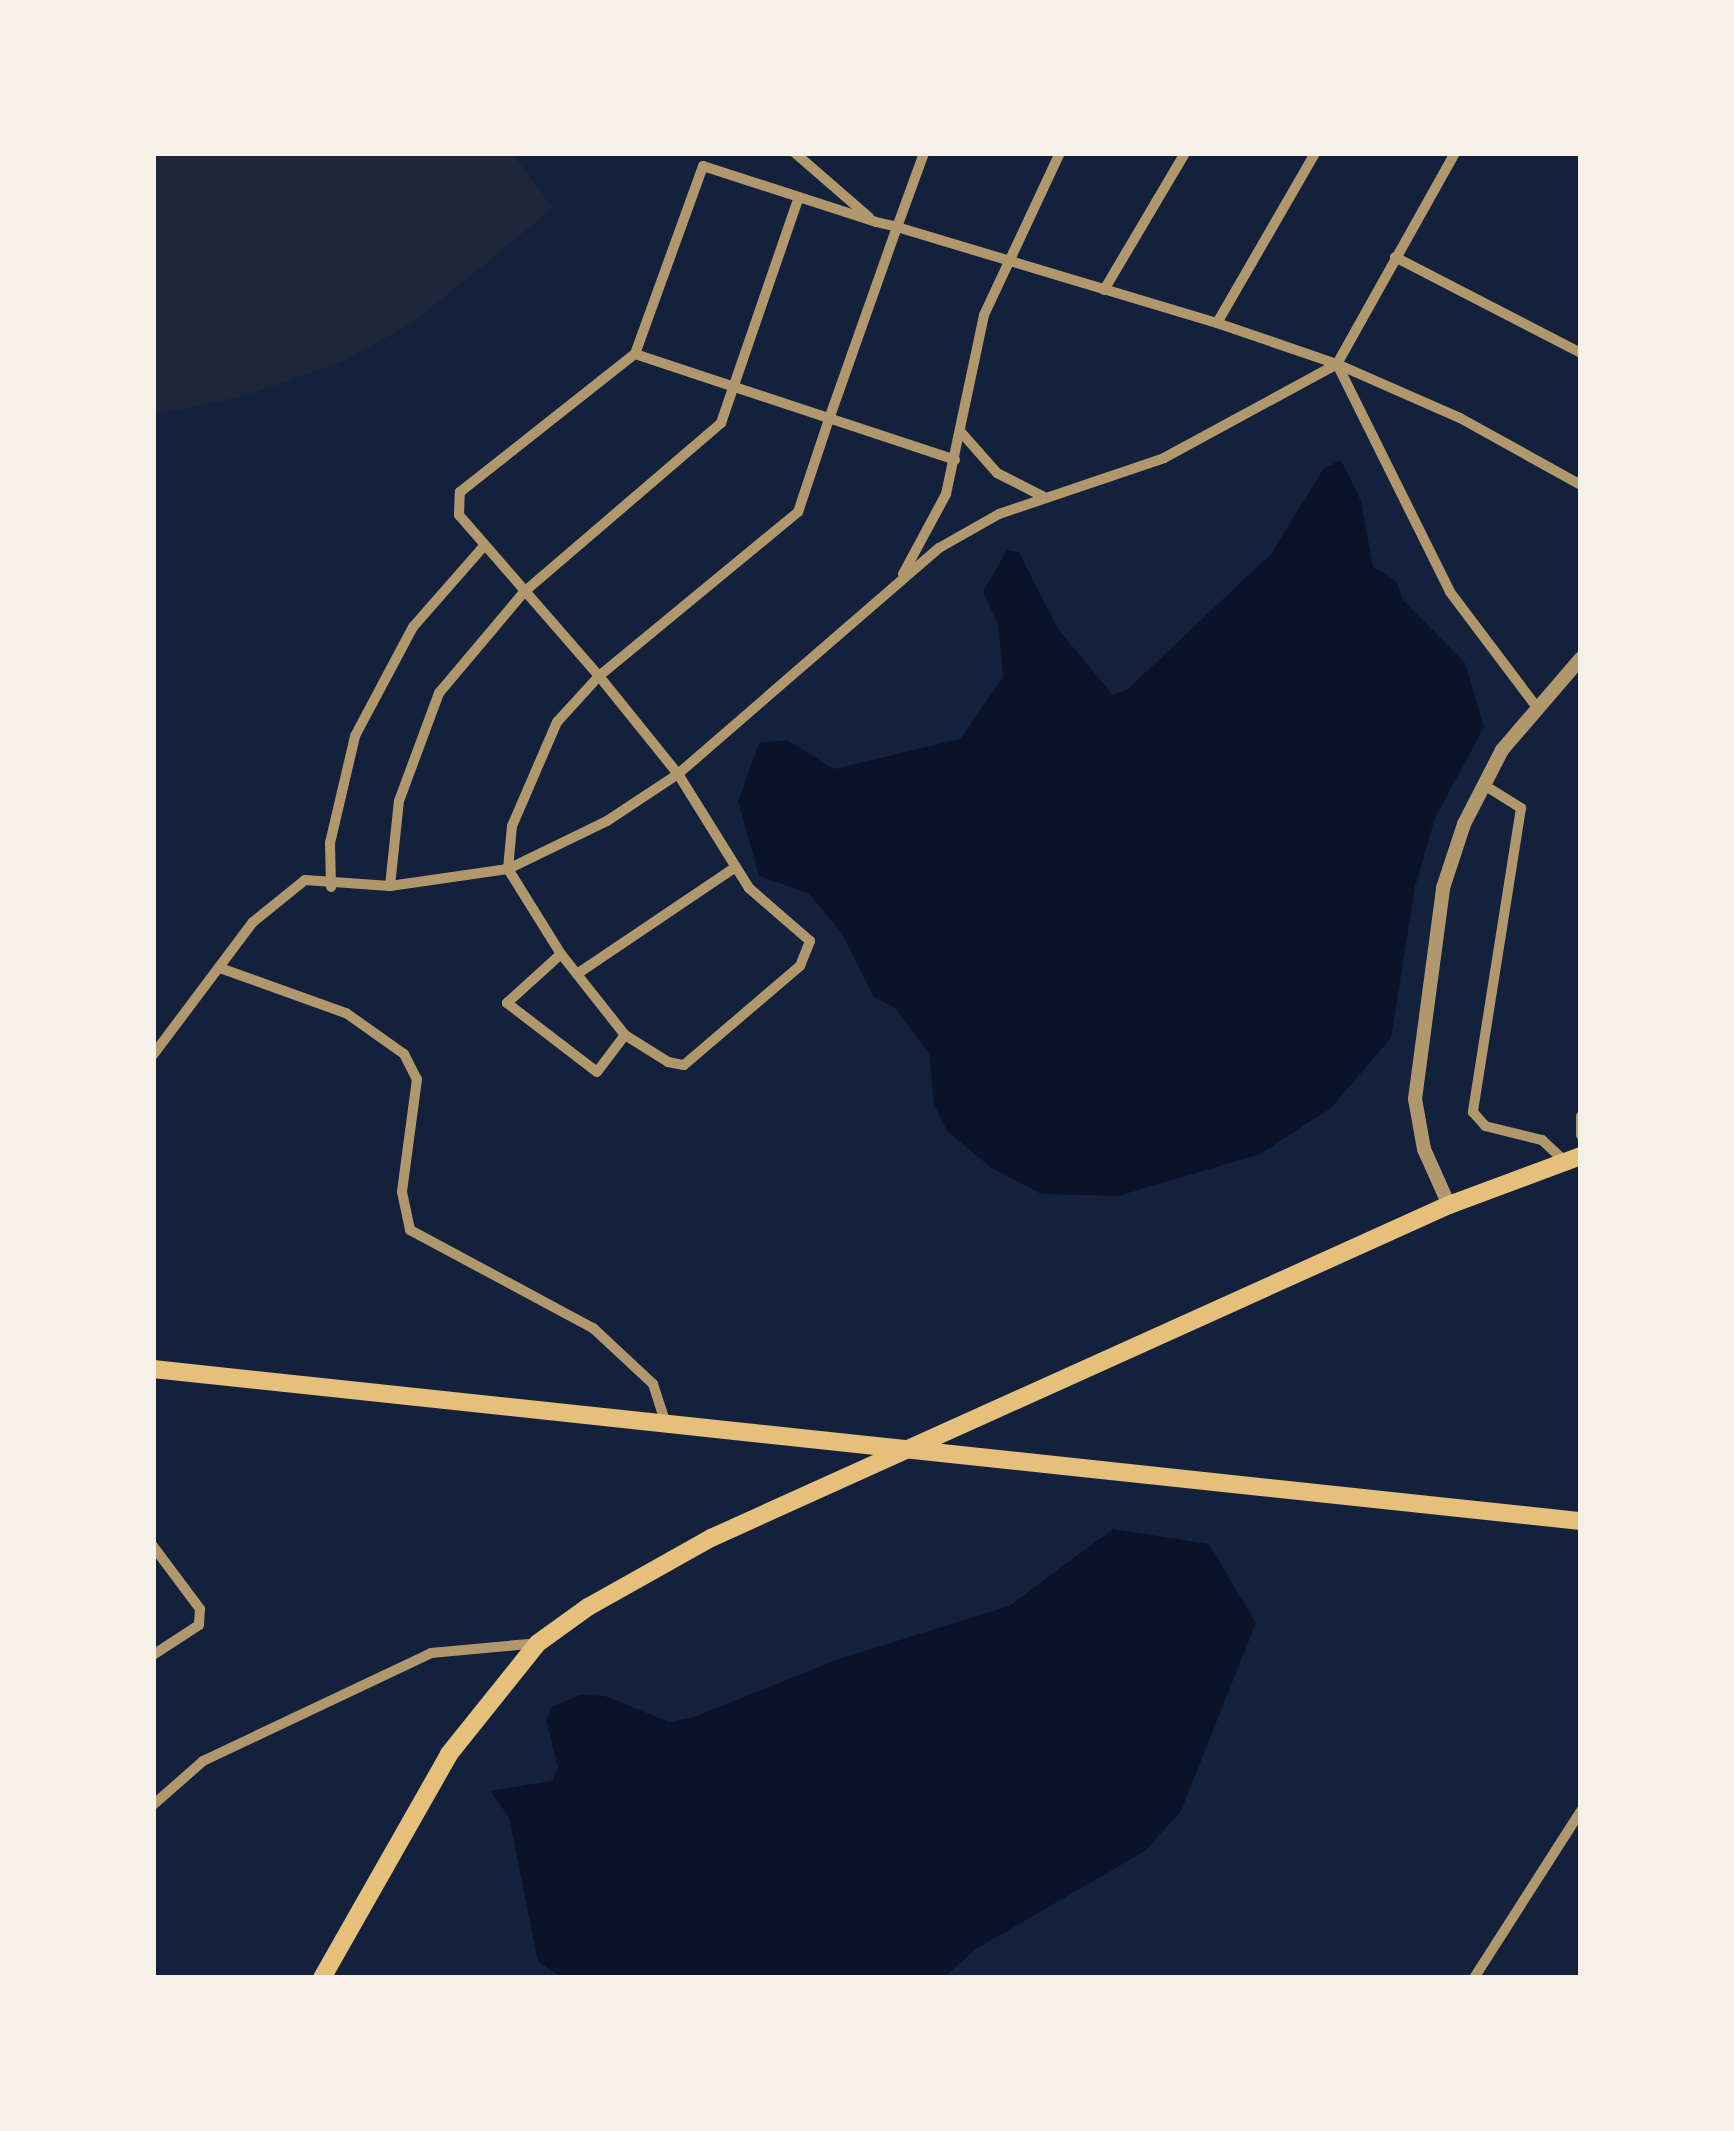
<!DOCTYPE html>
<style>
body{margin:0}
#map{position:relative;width:1734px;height:2131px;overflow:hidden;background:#14213d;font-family:"Nunito Sans",sans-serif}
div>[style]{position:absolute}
.green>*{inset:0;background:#1d2539}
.water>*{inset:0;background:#0b132b}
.minor>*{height:10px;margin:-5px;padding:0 5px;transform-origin:5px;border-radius:5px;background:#b1986c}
.tertiary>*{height:14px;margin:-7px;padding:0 7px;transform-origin:7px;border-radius:7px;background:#b1986c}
.primary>*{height:18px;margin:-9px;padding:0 9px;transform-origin:9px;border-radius:9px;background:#e5c07b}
.trunk>*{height:18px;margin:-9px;padding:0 9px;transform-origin:9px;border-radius:9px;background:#e5c07b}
span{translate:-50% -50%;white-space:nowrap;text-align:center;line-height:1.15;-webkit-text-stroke:12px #f6f1e7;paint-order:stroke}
.frame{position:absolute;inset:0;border:156px solid #f6f1e7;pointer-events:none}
</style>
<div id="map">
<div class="green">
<i style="clip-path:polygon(153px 153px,512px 153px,553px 208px,415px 321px,348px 359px,245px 396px,153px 415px)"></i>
</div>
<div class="water">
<i style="clip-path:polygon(1341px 460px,1361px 501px,1373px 567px,1396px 581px,1403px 600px,1465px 663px,1484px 727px,1435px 818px,1415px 887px,1391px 1038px,1331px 1108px,1260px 1154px,1118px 1196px,1041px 1194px,990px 1167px,947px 1131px,934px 1104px,929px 1053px,895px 1008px,874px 997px,842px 933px,808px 893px,759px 876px,738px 801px,759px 743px,787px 740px,834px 769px,960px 739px,1003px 677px,998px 624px,983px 592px,1007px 550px,1019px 552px,1058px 629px,1113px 695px,1128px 689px,1271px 554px,1324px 468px)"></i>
<i style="clip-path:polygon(1113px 1529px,1209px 1544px,1256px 1623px,1181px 1811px,1145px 1851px,976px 1949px,943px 1978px,563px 1978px,538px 1962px,509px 1817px,490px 1791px,552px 1781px,558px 1768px,546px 1720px,552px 1707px,580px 1695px,605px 1696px,669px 1722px,694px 1717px,836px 1660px,1009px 1606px)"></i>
</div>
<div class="minor">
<i style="left:795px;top:153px;width:98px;rotate:40.9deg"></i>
<i style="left:924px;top:153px;width:79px;rotate:110deg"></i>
<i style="left:897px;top:227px;width:201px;rotate:109.5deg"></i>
<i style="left:830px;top:416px;width:101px;rotate:108.4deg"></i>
<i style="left:798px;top:512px;width:258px;rotate:140.5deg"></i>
<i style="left:599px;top:676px;width:62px;rotate:132.4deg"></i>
<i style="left:557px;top:722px;width:113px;rotate:113.4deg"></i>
<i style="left:512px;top:826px;width:43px;rotate:95.3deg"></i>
<i style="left:508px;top:869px;width:100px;rotate:58.1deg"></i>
<i style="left:561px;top:954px;width:103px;rotate:51.7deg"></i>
<i style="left:625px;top:1035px;width:51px;rotate:32.1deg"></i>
<i style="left:668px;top:1062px;width:16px;rotate:11deg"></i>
<i style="left:684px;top:1065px;width:153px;rotate:-40.5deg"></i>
<i style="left:800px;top:966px;width:27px;rotate:-68deg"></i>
<i style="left:810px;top:941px;width:81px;rotate:-139deg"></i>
<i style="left:749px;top:888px;width:134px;rotate:-121.9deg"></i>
<i style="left:678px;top:774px;width:126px;rotate:-128.9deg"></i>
<i style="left:599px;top:676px;width:213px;rotate:-131deg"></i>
<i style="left:459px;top:515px;width:23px;rotate:-88deg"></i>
<i style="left:460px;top:492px;width:223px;rotate:-38.3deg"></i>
<i style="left:635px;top:354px;width:200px;rotate:-70.1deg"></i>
<i style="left:703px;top:166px;width:182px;rotate:17.9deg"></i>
<i style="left:876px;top:222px;width:22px;rotate:13deg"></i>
<i style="left:897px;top:227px;width:334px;rotate:16.7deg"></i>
<i style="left:1217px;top:323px;width:127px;rotate:18.9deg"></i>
<i style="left:1337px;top:364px;width:134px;rotate:23.7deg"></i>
<i style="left:1460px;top:418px;width:138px;rotate:29deg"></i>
<i style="left:1395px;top:257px;width:209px;rotate:27.3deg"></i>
<i style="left:1104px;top:290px;width:159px;rotate:-59.4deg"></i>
<i style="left:1217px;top:323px;width:196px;rotate:-60deg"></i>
<i style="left:635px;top:354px;width:337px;rotate:18.3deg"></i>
<i style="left:1337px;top:364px;width:254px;rotate:63.6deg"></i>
<i style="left:1450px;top:592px;width:143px;rotate:53deg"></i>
<i style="left:960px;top:431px;width:56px;rotate:48.6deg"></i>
<i style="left:997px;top:473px;width:55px;rotate:27deg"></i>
<i style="left:903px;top:574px;width:91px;rotate:-61.7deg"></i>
<i style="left:946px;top:494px;width:183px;rotate:-78deg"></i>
<i style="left:984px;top:315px;width:179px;rotate:-64.9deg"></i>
<i style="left:1484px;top:785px;width:44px;rotate:31.9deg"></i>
<i style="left:1521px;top:808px;width:308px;rotate:99deg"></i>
<i style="left:1473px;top:1112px;width:18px;rotate:49deg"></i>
<i style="left:1485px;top:1126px;width:59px;rotate:13.8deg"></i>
<i style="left:1542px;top:1140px;width:33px;rotate:43deg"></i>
<i style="left:390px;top:886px;width:85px;rotate:-84deg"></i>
<i style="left:399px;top:801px;width:115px;rotate:-69.7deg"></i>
<i style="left:439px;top:693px;width:132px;rotate:-49.9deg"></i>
<i style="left:524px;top:592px;width:260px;rotate:-40.6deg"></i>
<i style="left:721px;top:423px;width:239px;rotate:-71deg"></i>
<i style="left:331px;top:887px;width:44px;rotate:-91.3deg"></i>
<i style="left:330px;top:843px;width:110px;rotate:-76.8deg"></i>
<i style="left:355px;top:736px;width:123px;rotate:-62deg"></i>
<i style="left:413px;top:627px;width:106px;rotate:-48.8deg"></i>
<i style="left:561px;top:954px;width:73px;rotate:137.8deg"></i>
<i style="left:507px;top:1003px;width:113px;rotate:37.5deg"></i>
<i style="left:597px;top:1072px;width:46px;rotate:-52.9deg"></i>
<i style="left:220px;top:968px;width:134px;rotate:19.7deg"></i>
<i style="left:346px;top:1013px;width:71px;rotate:35.3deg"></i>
<i style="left:404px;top:1054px;width:28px;rotate:63deg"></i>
<i style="left:417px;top:1079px;width:114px;rotate:97.6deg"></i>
<i style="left:402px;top:1192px;width:39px;rotate:78deg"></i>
<i style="left:410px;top:1230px;width:208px;rotate:28.2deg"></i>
<i style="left:593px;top:1328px;width:82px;rotate:43deg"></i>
<i style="left:653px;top:1384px;width:39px;rotate:72deg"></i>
<i style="left:577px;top:974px;width:189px;rotate:-34deg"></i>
<i style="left:153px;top:1055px;width:166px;rotate:-53.1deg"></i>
<i style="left:253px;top:922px;width:67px;rotate:-38.9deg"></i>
<i style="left:305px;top:880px;width:85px;rotate:4deg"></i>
<i style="left:390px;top:886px;width:119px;rotate:-8.2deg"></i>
<i style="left:508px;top:869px;width:110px;rotate:-25.9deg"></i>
<i style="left:607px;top:821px;width:85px;rotate:-33.5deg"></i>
<i style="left:678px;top:774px;width:345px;rotate:-40.9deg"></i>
<i style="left:939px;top:548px;width:69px;rotate:-29.5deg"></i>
<i style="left:999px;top:514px;width:174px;rotate:-18.7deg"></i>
<i style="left:1164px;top:458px;width:197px;rotate:-28.5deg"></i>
<i style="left:1337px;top:364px;width:242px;rotate:-60.8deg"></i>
<i style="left:1581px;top:1116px;width:19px;rotate:90deg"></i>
<i style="left:153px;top:1546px;width:79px;rotate:53.3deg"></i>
<i style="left:200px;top:1609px;width:16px;rotate:94deg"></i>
<i style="left:199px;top:1625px;width:55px;rotate:146.9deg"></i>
<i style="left:153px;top:1805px;width:67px;rotate:-41.3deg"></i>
<i style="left:203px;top:1761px;width:252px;rotate:-25.3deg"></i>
<i style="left:431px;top:1653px;width:107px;rotate:-5.3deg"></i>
<i style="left:1474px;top:1978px;width:198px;rotate:-57.4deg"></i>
</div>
<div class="tertiary">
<i style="left:1449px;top:1205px;width:61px;rotate:-114.1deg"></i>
<i style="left:1424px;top:1149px;width:51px;rotate:-100.2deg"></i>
<i style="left:1415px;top:1099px;width:213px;rotate:-82.4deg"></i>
<i style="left:1443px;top:888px;width:67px;rotate:-71.8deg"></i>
<i style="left:1464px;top:824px;width:83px;rotate:-62.8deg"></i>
<i style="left:1502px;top:750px;width:121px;rotate:-49.3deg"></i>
</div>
<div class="primary">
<i style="left:153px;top:1369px;width:1436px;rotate:6.08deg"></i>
</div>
<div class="trunk">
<i style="left:322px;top:1978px;width:257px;rotate:-60.4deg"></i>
<i style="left:449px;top:1754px;width:142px;rotate:-51.3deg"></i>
<i style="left:538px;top:1643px;width:62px;rotate:-35.8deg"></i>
<i style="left:588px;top:1607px;width:141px;rotate:-29.3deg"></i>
<i style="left:711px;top:1538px;width:810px;rotate:-24.29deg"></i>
<i style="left:1449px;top:1205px;width:141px;rotate:-20.4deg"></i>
</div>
<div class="frame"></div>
</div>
